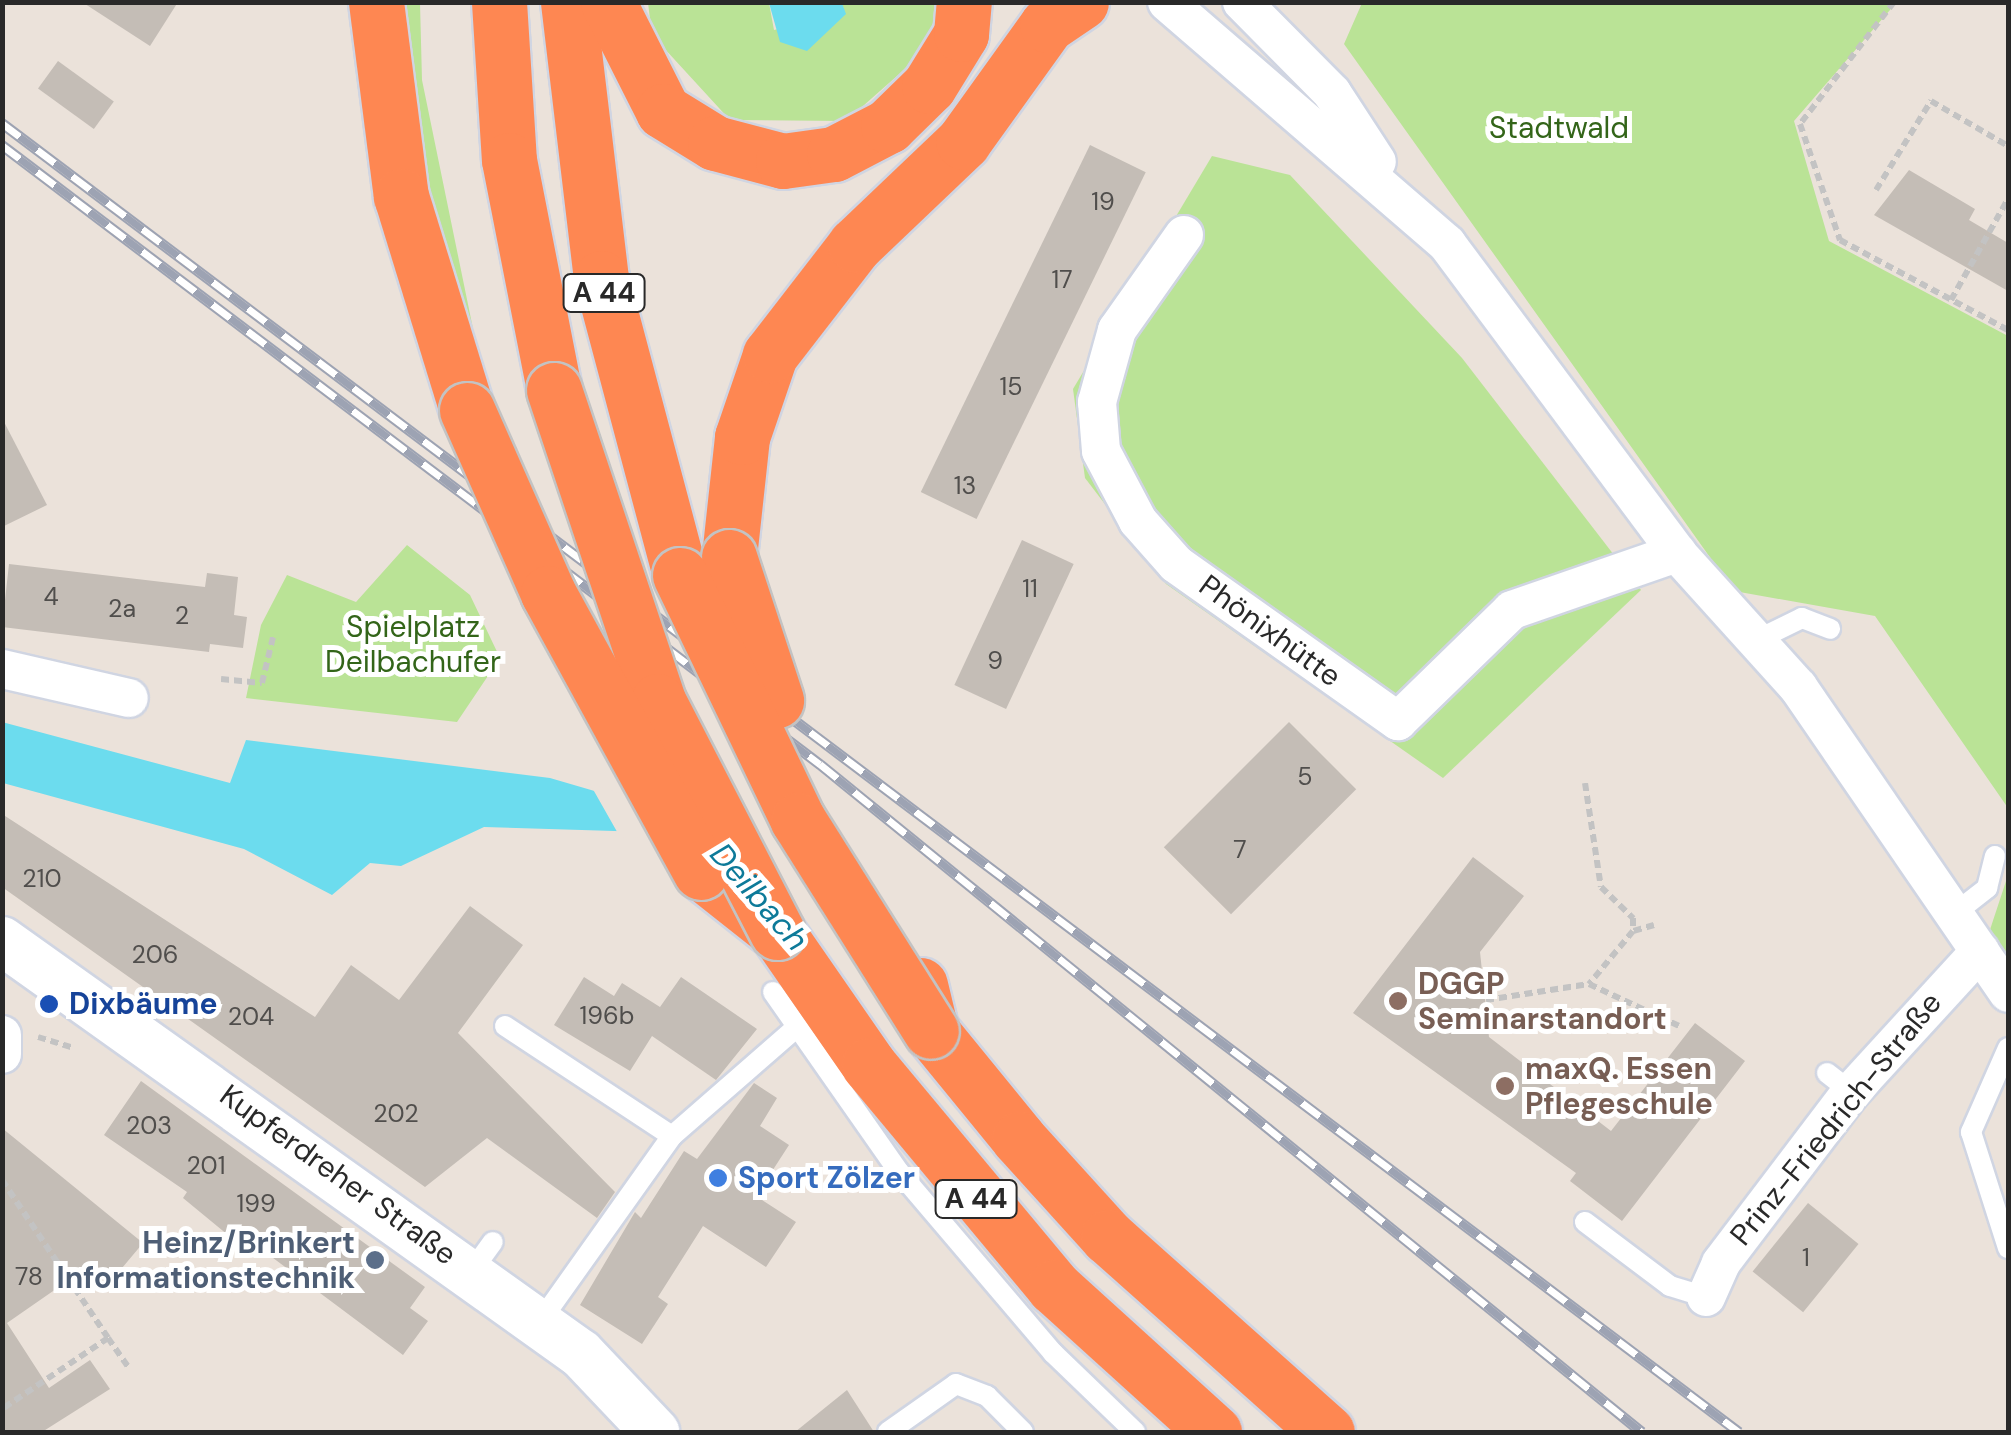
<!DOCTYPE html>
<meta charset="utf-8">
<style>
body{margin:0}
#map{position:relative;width:2011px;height:1435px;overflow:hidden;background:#ebe2da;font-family:"DM Sans",sans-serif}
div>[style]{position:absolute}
.green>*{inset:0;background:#bae396}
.water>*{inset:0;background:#6cdcee}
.pier>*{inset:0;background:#ebe2da}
.building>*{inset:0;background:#c4bdb6;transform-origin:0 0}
.path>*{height:6px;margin-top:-3px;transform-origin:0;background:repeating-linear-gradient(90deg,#c3c3c3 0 8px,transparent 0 13px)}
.roads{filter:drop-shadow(2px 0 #d0d5e2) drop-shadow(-2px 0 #d0d5e2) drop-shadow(0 2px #d0d5e2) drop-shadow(0 -2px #d0d5e2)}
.service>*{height:20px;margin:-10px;padding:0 10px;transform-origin:10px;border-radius:10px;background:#fff}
.minor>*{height:38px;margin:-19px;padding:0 19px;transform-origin:19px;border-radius:19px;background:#fff}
.tertiary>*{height:48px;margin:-24px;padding:0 24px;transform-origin:24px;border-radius:24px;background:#fff}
.motorway>*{height:55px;margin:-27.5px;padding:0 27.5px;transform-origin:27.5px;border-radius:27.5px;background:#fe8752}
.rail>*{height:11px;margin-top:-5.5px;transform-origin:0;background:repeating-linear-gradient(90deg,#fff 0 22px,#9da3b3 0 44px);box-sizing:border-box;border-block:2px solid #9da3b3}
.bridges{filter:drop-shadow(2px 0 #c3c3c3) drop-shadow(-2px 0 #c3c3c3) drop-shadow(0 2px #c3c3c3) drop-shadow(0 -2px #c3c3c3)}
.motorway-bridge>*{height:55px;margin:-27.5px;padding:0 27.5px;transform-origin:27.5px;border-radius:27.5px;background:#fe8752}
.dots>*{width:28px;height:28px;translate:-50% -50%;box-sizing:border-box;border:5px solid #fff;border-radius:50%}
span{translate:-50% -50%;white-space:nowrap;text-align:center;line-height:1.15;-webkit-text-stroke:10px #fff;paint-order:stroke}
.number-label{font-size:25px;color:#504e4c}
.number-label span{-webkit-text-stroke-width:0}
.shield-label span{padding:2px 8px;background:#fff;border:2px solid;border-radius:8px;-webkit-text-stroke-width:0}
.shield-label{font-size:28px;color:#292929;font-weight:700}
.park-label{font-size:30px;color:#336519}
.street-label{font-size:30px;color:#292929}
.education-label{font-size:30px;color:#785e54;font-weight:700}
.left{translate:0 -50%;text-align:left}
.transit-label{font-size:30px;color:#164399;font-weight:700}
.shop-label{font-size:30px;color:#366cbe;font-weight:700}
.service-label{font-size:30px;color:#4e5e75;font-weight:700}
.right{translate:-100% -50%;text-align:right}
.water-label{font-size:32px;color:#0d7a99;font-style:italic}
.frame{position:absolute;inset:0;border:5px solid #292929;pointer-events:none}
</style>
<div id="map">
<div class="green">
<i style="clip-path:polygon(392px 3px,420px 3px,422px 80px,486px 392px,420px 190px)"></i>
<i style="clip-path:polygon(648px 3px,769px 3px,774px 30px,845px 14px,842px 3px,944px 3px,914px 61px,846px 121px,730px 120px,652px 35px)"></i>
<i style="clip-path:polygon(1362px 3px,1896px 3px,1794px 121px,1829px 241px,2008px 336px,2008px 808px,1875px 616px,1734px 591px,1344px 44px)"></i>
<i style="clip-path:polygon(1212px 156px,1290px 175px,1462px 358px,1641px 590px,1443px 778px,1166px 584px,1085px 478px,1073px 389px)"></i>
<i style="clip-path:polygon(407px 545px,470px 595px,500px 658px,457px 722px,246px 698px,261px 625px,287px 575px,356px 602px)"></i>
<i style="clip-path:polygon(2008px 875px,2008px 988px,1983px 951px)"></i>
</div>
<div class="water">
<i style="clip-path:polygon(769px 3px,842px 3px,846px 14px,807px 51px,780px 42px)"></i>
<i style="clip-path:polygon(2px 722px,230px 783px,246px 740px,550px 778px,745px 835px,484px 827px,401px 866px,370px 863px,332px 895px,244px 849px,3px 783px)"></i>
</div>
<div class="pier">
<i style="clip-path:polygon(590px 784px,748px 832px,1059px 1196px,1378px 1432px,1259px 1432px,1027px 1228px,868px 1037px,641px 838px,620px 837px)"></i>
</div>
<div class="building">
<i style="clip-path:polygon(82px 2px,178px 2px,150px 46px)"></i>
<i style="left:58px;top:61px;width:69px;height:34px;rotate:36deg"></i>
<i style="left:1090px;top:145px;width:62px;height:386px;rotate:26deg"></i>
<i style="clip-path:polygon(1909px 170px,1975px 209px,1969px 220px,2008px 243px,2008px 291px,1874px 215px)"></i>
<i style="clip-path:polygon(2px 418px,47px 505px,2px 527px)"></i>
<i style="left:1022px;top:540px;width:57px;height:160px;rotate:25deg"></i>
<i style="clip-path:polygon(9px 564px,205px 587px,207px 573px,238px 577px,234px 615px,247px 617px,243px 648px,210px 644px,209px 652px,2px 627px)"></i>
<i style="left:1289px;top:722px;width:95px;height:177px;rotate:45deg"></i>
<i style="clip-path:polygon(2px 814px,315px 1017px,351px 965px,399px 1000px,470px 906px,523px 945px,458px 1033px,615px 1192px,597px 1218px,487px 1138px,425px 1187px,2px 887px)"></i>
<i style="clip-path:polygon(1473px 857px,1524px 896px,1480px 952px,1489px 1037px,1611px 1131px,1695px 1023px,1745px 1061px,1622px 1221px,1570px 1181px,1576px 1173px,1353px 1013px)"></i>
<i style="clip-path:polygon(584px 977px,614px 996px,622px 983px,660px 1007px,681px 977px,757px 1029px,716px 1080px,652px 1036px,630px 1071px,554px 1025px)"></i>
<i style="clip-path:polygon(141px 1081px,425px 1287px,410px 1308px,428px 1321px,403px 1355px,245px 1237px,234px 1240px,183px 1198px,187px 1192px,104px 1135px)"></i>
<i style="clip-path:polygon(754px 1083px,777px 1098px,760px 1126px,789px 1145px,756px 1196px,796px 1222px,766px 1267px,703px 1226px,658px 1297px,668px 1304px,642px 1344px,580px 1305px,635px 1212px,641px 1218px,684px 1151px,697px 1159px)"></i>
<i style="clip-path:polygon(2px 1128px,143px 1243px,112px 1280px,92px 1264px,7px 1323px,49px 1388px,90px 1360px,110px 1389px,42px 1432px,2px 1432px)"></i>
<i style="left:1808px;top:1203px;width:65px;height:88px;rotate:39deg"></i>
<i style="clip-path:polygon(847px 1390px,874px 1432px,795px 1432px)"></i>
</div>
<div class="path">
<i style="left:1894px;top:2px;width:154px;rotate:127.6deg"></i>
<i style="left:1800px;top:124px;width:123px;rotate:71deg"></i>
<i style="left:1840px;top:240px;width:191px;rotate:28.2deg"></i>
<i style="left:1876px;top:190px;width:105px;rotate:-58.3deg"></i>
<i style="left:1931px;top:101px;width:89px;rotate:30.3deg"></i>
<i style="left:1951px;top:300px;width:116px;rotate:-60.6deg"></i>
<i style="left:221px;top:679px;width:41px;rotate:5.6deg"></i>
<i style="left:262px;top:683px;width:51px;rotate:-76.5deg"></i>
<i style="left:1585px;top:783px;width:105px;rotate:81.3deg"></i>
<i style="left:1601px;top:887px;width:45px;rotate:44.1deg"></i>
<i style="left:1633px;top:918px;width:13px;rotate:90deg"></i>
<i style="left:1654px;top:925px;width:22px;rotate:164deg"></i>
<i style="left:1633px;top:931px;width:69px;rotate:129.7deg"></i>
<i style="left:1589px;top:984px;width:99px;rotate:25deg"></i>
<i style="left:1486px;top:1000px;width:104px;rotate:-8.8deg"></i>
<i style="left:38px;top:1037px;width:38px;rotate:17deg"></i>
<i style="left:2px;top:1180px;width:190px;rotate:56.1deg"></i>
<i style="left:108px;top:1338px;width:128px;rotate:146.2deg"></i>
<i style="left:108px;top:1338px;width:35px;rotate:55deg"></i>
</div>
<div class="roads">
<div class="service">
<i style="left:1757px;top:640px;width:50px;rotate:-26.1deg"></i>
<i style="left:1802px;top:618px;width:30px;rotate:21deg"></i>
<i style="left:1959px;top:910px;width:36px;rotate:-38deg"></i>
<i style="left:1987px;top:888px;width:33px;rotate:-76deg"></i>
<i style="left:773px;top:992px;width:220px;rotate:55deg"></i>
<i style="left:899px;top:1172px;width:238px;rotate:49.6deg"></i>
<i style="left:1053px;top:1353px;width:114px;rotate:43.9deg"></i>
<i style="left:505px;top:1026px;width:200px;rotate:33.4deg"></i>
<i style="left:2008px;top:1048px;width:92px;rotate:113.8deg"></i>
<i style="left:1971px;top:1132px;width:122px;rotate:72.3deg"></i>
<i style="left:1827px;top:1073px;width:31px;rotate:38deg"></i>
<i style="left:1585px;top:1222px;width:106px;rotate:37deg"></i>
<i style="left:1670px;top:1286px;width:38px;rotate:17deg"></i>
<i style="left:471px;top:1272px;width:37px;rotate:-54deg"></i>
<i style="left:539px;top:1323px;width:229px;rotate:-54.6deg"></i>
<i style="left:672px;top:1136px;width:166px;rotate:-41.1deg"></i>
<i style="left:888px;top:1432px;width:83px;rotate:-35.2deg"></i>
<i style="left:956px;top:1384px;width:33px;rotate:21deg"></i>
<i style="left:987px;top:1396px;width:51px;rotate:45deg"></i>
</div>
<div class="minor">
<i style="left:1167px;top:2px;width:370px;rotate:40.8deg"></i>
<i style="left:1447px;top:244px;width:385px;rotate:53.3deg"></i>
<i style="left:1677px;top:553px;width:181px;rotate:47.9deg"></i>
<i style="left:1798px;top:687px;width:371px;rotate:55.5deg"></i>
<i style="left:1242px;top:2px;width:128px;rotate:45.3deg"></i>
<i style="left:1332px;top:93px;width:82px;rotate:56.9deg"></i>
<i style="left:1184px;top:235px;width:116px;rotate:125.2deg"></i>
<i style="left:1117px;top:330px;width:75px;rotate:105.5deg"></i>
<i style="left:1097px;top:402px;width:49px;rotate:85.3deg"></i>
<i style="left:1101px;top:451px;width:79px;rotate:62.1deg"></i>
<i style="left:1138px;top:521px;width:57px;rotate:48.5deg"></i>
<i style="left:1176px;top:564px;width:272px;rotate:35.3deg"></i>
<i style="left:1398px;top:721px;width:159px;rotate:-44.2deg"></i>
<i style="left:1512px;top:610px;width:175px;rotate:-19.1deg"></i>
<i style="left:2px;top:669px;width:130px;rotate:12.9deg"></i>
<i style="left:2px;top:1035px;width:19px;rotate:90deg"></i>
<i style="left:1706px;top:1297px;width:37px;rotate:-66deg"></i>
<i style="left:1721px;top:1263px;width:215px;rotate:-52.8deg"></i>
<i style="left:1851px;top:1092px;width:191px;rotate:-47.5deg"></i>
</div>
<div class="tertiary">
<i style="left:2px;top:941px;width:711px;rotate:35.5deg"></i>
<i style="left:581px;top:1354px;width:108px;rotate:46.5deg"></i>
</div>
<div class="motorway">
<i style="left:376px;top:2px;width:196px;rotate:82.7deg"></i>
<i style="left:401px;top:196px;width:224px;rotate:72.9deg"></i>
<i style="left:499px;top:2px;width:158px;rotate:86.4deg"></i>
<i style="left:509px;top:160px;width:234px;rotate:78.9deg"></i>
<i style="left:568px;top:2px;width:278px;rotate:83.2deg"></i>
<i style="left:601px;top:278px;width:307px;rotate:75.1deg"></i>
<i style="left:608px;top:2px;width:122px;rotate:63.2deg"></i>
<i style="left:663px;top:111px;width:61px;rotate:31.6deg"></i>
<i style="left:715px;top:143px;width:70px;rotate:14.8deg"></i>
<i style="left:783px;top:161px;width:51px;rotate:-7.8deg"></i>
<i style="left:834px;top:154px;width:61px;rotate:-27.4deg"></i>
<i style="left:888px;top:126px;width:57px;rotate:-44.3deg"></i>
<i style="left:929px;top:86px;width:61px;rotate:-58.4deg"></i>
<i style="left:961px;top:34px;width:32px;rotate:-85deg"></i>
<i style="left:729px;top:557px;width:121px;rotate:-83.8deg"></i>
<i style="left:742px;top:437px;width:87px;rotate:-71.1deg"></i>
<i style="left:770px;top:355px;width:139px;rotate:-52.3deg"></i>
<i style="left:855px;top:245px;width:149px;rotate:-43.6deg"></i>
<i style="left:963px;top:142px;width:144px;rotate:-54.3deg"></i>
<i style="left:1047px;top:25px;width:41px;rotate:-34.1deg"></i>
<i style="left:701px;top:872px;width:97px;rotate:38.3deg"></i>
<i style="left:777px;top:932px;width:162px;rotate:55.3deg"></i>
<i style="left:869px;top:1065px;width:289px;rotate:50.2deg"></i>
<i style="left:1054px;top:1287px;width:216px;rotate:42.2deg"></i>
<i style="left:920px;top:985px;width:47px;rotate:76.6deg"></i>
<i style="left:931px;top:1031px;width:139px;rotate:50.8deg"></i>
<i style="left:1019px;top:1139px;width:132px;rotate:47.8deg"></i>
<i style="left:1108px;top:1237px;width:293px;rotate:41.7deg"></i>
</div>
</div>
<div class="rail">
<i style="left:2px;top:123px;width:2175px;rotate:37deg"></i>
<i style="left:2px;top:145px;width:1026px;rotate:37.12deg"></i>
<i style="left:820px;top:764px;width:1059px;rotate:39.1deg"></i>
</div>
<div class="bridges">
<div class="motorway-bridge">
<i style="left:554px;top:390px;width:328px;rotate:71.5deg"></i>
<i style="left:658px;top:701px;width:260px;rotate:62.7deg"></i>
<i style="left:467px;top:410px;width:200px;rotate:66.1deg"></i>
<i style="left:548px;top:593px;width:318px;rotate:61.3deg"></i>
<i style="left:729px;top:557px;width:151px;rotate:71.8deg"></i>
<i style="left:680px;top:575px;width:272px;rotate:64.3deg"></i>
<i style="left:798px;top:820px;width:249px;rotate:57.8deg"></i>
</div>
</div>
<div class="dots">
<i style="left:1398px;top:1001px;background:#8d6e63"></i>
<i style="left:49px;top:1004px;background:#1a4fb4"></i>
<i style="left:1505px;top:1086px;background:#8d6e63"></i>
<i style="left:718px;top:1178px;background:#3f7fe0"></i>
<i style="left:375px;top:1260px;background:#5c6f8a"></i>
</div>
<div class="number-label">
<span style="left:1103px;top:202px">19</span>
<span style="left:1062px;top:280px">17</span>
<span style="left:1011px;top:387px">15</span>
<span style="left:965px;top:486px">13</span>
<span style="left:1030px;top:589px">11</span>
<span style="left:51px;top:597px">4</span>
<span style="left:122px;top:609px">2a</span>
<span style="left:182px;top:616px">2</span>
<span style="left:995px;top:661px">9</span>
<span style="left:1305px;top:777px">5</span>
<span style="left:1240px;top:850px">7</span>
<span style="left:42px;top:879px">210</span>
<span style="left:155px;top:955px">206</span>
<span style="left:607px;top:1016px">196b</span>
<span style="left:251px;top:1017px">204</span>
<span style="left:396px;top:1114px">202</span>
<span style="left:149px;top:1126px">203</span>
<span style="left:206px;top:1166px">201</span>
<span style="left:256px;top:1204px">199</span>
<span style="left:1806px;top:1258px">1</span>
<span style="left:29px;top:1277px">78</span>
</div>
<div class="shield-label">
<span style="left:604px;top:293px">A 44</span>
<span style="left:976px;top:1199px">A 44</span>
</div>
<div class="park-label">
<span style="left:1559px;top:128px">Stadtwald</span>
<span style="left:413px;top:644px">Spielplatz<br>Deilbachufer</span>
</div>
<div class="street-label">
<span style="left:1270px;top:631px;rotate:36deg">Phönixhütte</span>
<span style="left:1836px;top:1119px;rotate:-51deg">Prinz-Friedrich-Straße</span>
<span style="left:338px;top:1175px;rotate:36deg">Kupferdreher Straße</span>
</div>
<div class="education-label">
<span class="left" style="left:1418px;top:1001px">DGGP<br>Seminarstandort</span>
<span class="left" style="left:1525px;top:1086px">maxQ. Essen<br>Pflegeschule</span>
</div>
<div class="transit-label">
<span class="left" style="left:69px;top:1004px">Dixbäume</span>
</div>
<div class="shop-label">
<span class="left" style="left:738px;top:1178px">Sport Zölzer</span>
</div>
<div class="service-label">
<span class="right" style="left:355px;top:1260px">Heinz/Brinkert<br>Informationstechnik</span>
</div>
<div class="water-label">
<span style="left:759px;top:897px;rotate:49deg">Deilbach</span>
</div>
<div class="frame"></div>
</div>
